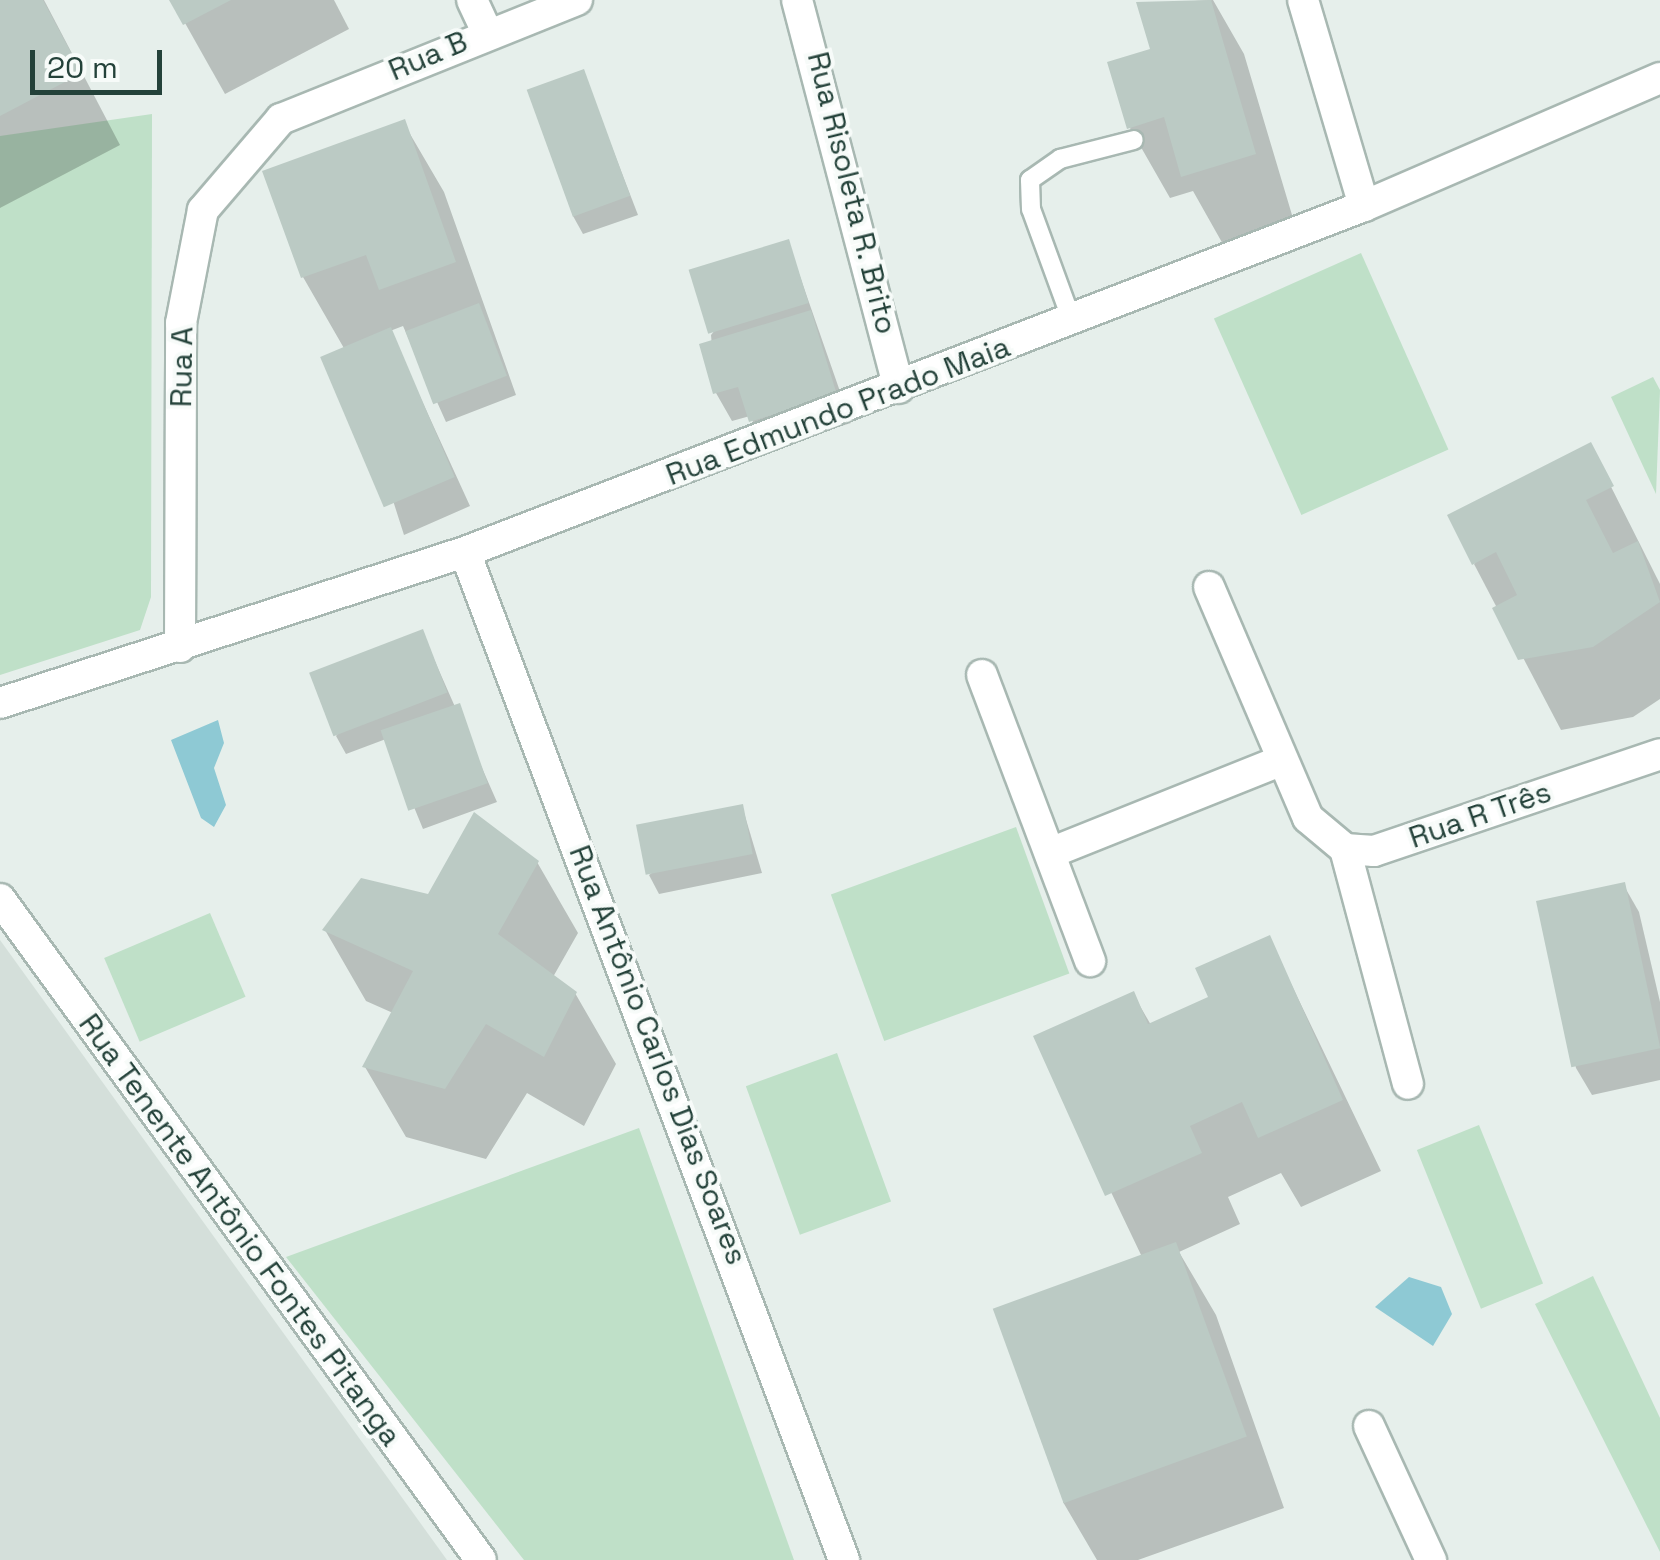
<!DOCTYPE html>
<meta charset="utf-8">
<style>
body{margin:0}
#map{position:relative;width:1660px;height:1560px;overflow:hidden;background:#e6efeb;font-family:"Space Grotesk",sans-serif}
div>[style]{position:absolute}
.built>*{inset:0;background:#d4dfda}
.green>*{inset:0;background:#bfe0c8;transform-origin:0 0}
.water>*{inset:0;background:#8ec9d4}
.shadow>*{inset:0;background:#0003}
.building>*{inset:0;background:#bbcac4;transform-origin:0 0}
.roads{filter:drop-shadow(2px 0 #a8b8b2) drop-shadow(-2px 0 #a8b8b2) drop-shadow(0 2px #a8b8b2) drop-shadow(0 -2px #a8b8b2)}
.service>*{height:18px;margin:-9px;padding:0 9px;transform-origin:9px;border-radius:9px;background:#fff}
.minor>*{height:30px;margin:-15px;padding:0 15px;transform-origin:15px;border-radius:15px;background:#fff}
span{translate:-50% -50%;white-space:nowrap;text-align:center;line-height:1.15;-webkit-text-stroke:8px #f7fbf9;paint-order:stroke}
.street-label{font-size:30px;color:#24423a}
.scale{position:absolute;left:30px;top:50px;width:132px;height:45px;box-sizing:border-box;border:5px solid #24423a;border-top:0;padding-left:12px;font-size:30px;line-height:35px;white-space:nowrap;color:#24423a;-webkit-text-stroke:8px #f7fbf9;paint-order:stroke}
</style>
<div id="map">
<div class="built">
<i style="clip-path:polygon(0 940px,447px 1560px,0 1560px)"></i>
</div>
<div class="green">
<i style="clip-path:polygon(152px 114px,151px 597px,140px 630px,0 675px,0 136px)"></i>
<i style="left:1361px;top:253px;width:215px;height:161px;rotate:66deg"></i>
<i style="clip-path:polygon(1653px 377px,1660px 390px,1656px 494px,1611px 397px)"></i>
<i style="left:1016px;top:827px;width:156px;height:197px;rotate:70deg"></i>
<i style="left:210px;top:913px;width:91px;height:115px;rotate:67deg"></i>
<i style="left:837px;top:1053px;width:158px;height:97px;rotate:70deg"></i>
<i style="left:1479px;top:1125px;width:171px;height:67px;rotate:68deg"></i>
<i style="clip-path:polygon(639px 1128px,794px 1560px,524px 1560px,286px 1257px)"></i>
<i style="clip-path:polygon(1593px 1276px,1660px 1418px,1660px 1552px,1535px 1304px)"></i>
</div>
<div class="water">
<i style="clip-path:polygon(218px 720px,224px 743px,214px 768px,226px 805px,214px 827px,201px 818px,171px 740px)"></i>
<i style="clip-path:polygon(1409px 1277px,1441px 1287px,1452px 1314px,1433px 1346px,1375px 1307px)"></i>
</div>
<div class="shadow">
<i style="clip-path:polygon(0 0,44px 0,120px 145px,0 208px)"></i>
<i style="clip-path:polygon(172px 0,334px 0,349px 29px,225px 94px)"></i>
<i style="clip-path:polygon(1213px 0,1244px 54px,1295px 225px,1224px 246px,1193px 191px,1170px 198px,1130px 128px,1153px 51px,1139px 4px)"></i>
<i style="clip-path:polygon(583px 72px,638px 215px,583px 234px,573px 216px)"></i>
<i style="clip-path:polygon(403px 122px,444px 192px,516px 395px,446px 422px,403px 326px,390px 331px,470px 506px,404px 535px,345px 350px,303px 277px,265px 173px)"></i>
<i style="clip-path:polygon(788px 242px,851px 423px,767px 449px,750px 416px,732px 421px,716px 393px,711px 335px)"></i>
<i style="clip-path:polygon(1590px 445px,1660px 584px,1660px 699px,1633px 717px,1561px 730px,1474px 564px)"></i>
<i style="clip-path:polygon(422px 632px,497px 802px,423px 829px,386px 739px,346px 754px,336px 736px)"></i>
<i style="clip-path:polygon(742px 806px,762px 873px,659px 894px,649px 875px)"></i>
<i style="clip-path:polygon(537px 862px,578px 933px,553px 977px,575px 993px,616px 1064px,584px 1126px,527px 1093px,486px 1159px,406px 1137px,365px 1067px,393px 1013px,366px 1001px,325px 930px)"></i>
<i style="clip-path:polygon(1623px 884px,1639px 912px,1660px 1002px,1660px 1080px,1592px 1095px,1576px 1068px,1539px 904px)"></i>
<i style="clip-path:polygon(1269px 938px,1381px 1171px,1301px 1207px,1281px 1173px,1228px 1197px,1240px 1224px,1179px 1252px,1216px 1315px,1284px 1508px,1138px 1560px,1097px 1560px,1063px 1502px,1142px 1257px,1037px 1037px,1133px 994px,1151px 1025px,1211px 998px)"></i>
</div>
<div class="building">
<i style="clip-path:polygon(0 0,43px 0,82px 73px,0 116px)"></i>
<i style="clip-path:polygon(169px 0,231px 0,183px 25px)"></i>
<i style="clip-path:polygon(1211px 0,1256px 154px,1181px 177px,1164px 117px,1127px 129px,1107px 62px,1150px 49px,1136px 2px)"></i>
<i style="left:584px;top:69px;width:135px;height:61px;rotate:70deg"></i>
<i style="clip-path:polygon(405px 119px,456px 262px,379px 290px,366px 255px,301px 278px,262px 171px)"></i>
<i style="left:789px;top:239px;width:67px;height:105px;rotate:73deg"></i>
<i style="left:479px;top:303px;width:78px;height:79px;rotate:69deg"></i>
<i style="clip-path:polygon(811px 310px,837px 395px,749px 422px,738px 387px,713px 394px,699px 344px)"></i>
<i style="left:391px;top:327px;width:163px;height:77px;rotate:67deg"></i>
<i style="clip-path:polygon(1591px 442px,1614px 486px,1586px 500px,1613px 553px,1638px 541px,1660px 602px,1593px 647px,1518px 660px,1492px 608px,1517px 595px,1496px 552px,1472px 565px,1447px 515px)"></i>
<i style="left:423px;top:629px;width:68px;height:122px;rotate:69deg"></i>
<i style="left:460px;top:703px;width:85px;height:84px;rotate:71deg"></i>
<i style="left:743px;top:804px;width:51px;height:109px;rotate:79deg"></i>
<i style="clip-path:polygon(474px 812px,539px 861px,498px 934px,577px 992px,544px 1057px,486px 1024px,445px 1089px,362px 1067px,413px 971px,322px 930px,361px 878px,428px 894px)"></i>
<i style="left:1625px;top:882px;width:170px;height:91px;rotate:78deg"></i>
<i style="clip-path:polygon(1270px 935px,1343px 1100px,1258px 1138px,1242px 1102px,1190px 1126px,1202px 1153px,1105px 1196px,1033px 1036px,1134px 991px,1148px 1024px,1208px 997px,1195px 968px)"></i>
<i style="left:1176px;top:1242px;width:207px;height:195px;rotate:70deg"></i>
</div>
<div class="roads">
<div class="service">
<i style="left:1072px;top:321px;width:119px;rotate:-110.1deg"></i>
<i style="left:1031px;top:209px;width:29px;rotate:-92deg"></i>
<i style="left:1030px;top:180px;width:37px;rotate:-35deg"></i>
<i style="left:1060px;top:159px;width:76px;rotate:-14.4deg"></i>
</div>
<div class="minor">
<i style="left:472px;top:0;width:33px;rotate:65deg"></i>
<i style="left:797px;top:0;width:401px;rotate:75.3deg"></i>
<i style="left:1303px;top:0;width:215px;rotate:73.5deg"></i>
<i style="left:465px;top:552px;width:1077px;rotate:69.39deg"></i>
<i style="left:1209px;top:587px;width:251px;rotate:66.8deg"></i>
<i style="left:1308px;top:818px;width:48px;rotate:40deg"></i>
<i style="left:1345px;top:849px;width:29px;rotate:4deg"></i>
<i style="left:1374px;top:851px;width:302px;rotate:-18.7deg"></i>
<i style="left:180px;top:647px;width:324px;rotate:-89.8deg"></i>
<i style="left:181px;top:323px;width:115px;rotate:-79deg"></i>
<i style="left:203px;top:210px;width:120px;rotate:-49.4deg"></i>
<i style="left:281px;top:119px;width:319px;rotate:-21.9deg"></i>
<i style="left:982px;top:675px;width:306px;rotate:69.3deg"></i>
<i style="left:0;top:703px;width:489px;rotate:-18deg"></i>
<i style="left:465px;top:552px;width:963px;rotate:-21.05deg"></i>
<i style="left:1364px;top:206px;width:322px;rotate:-23.4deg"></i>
<i style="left:1345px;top:849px;width:243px;rotate:75deg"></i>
<i style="left:1050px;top:853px;width:250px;rotate:-21.8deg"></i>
<i style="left:0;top:899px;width:817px;rotate:53.96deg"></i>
<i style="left:1369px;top:1426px;width:148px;rotate:65.2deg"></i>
</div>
</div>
<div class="street-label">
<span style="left:428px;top:56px;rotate:-23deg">Rua B</span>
<span style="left:852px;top:193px;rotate:76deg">Rua Risoleta R. Brito</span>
<span style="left:182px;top:367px;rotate:-89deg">Rua A</span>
<span style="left:838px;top:411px;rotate:-21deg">Rua Edmundo Prado Maia</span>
<span style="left:1480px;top:815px;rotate:-19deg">Rua R Três</span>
<span style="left:658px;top:1055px;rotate:69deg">Rua Antônio Carlos Dias Soares</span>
<span style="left:240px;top:1230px;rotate:54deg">Rua Tenente Antônio Fontes Pitanga</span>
</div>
<div class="scale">20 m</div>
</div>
